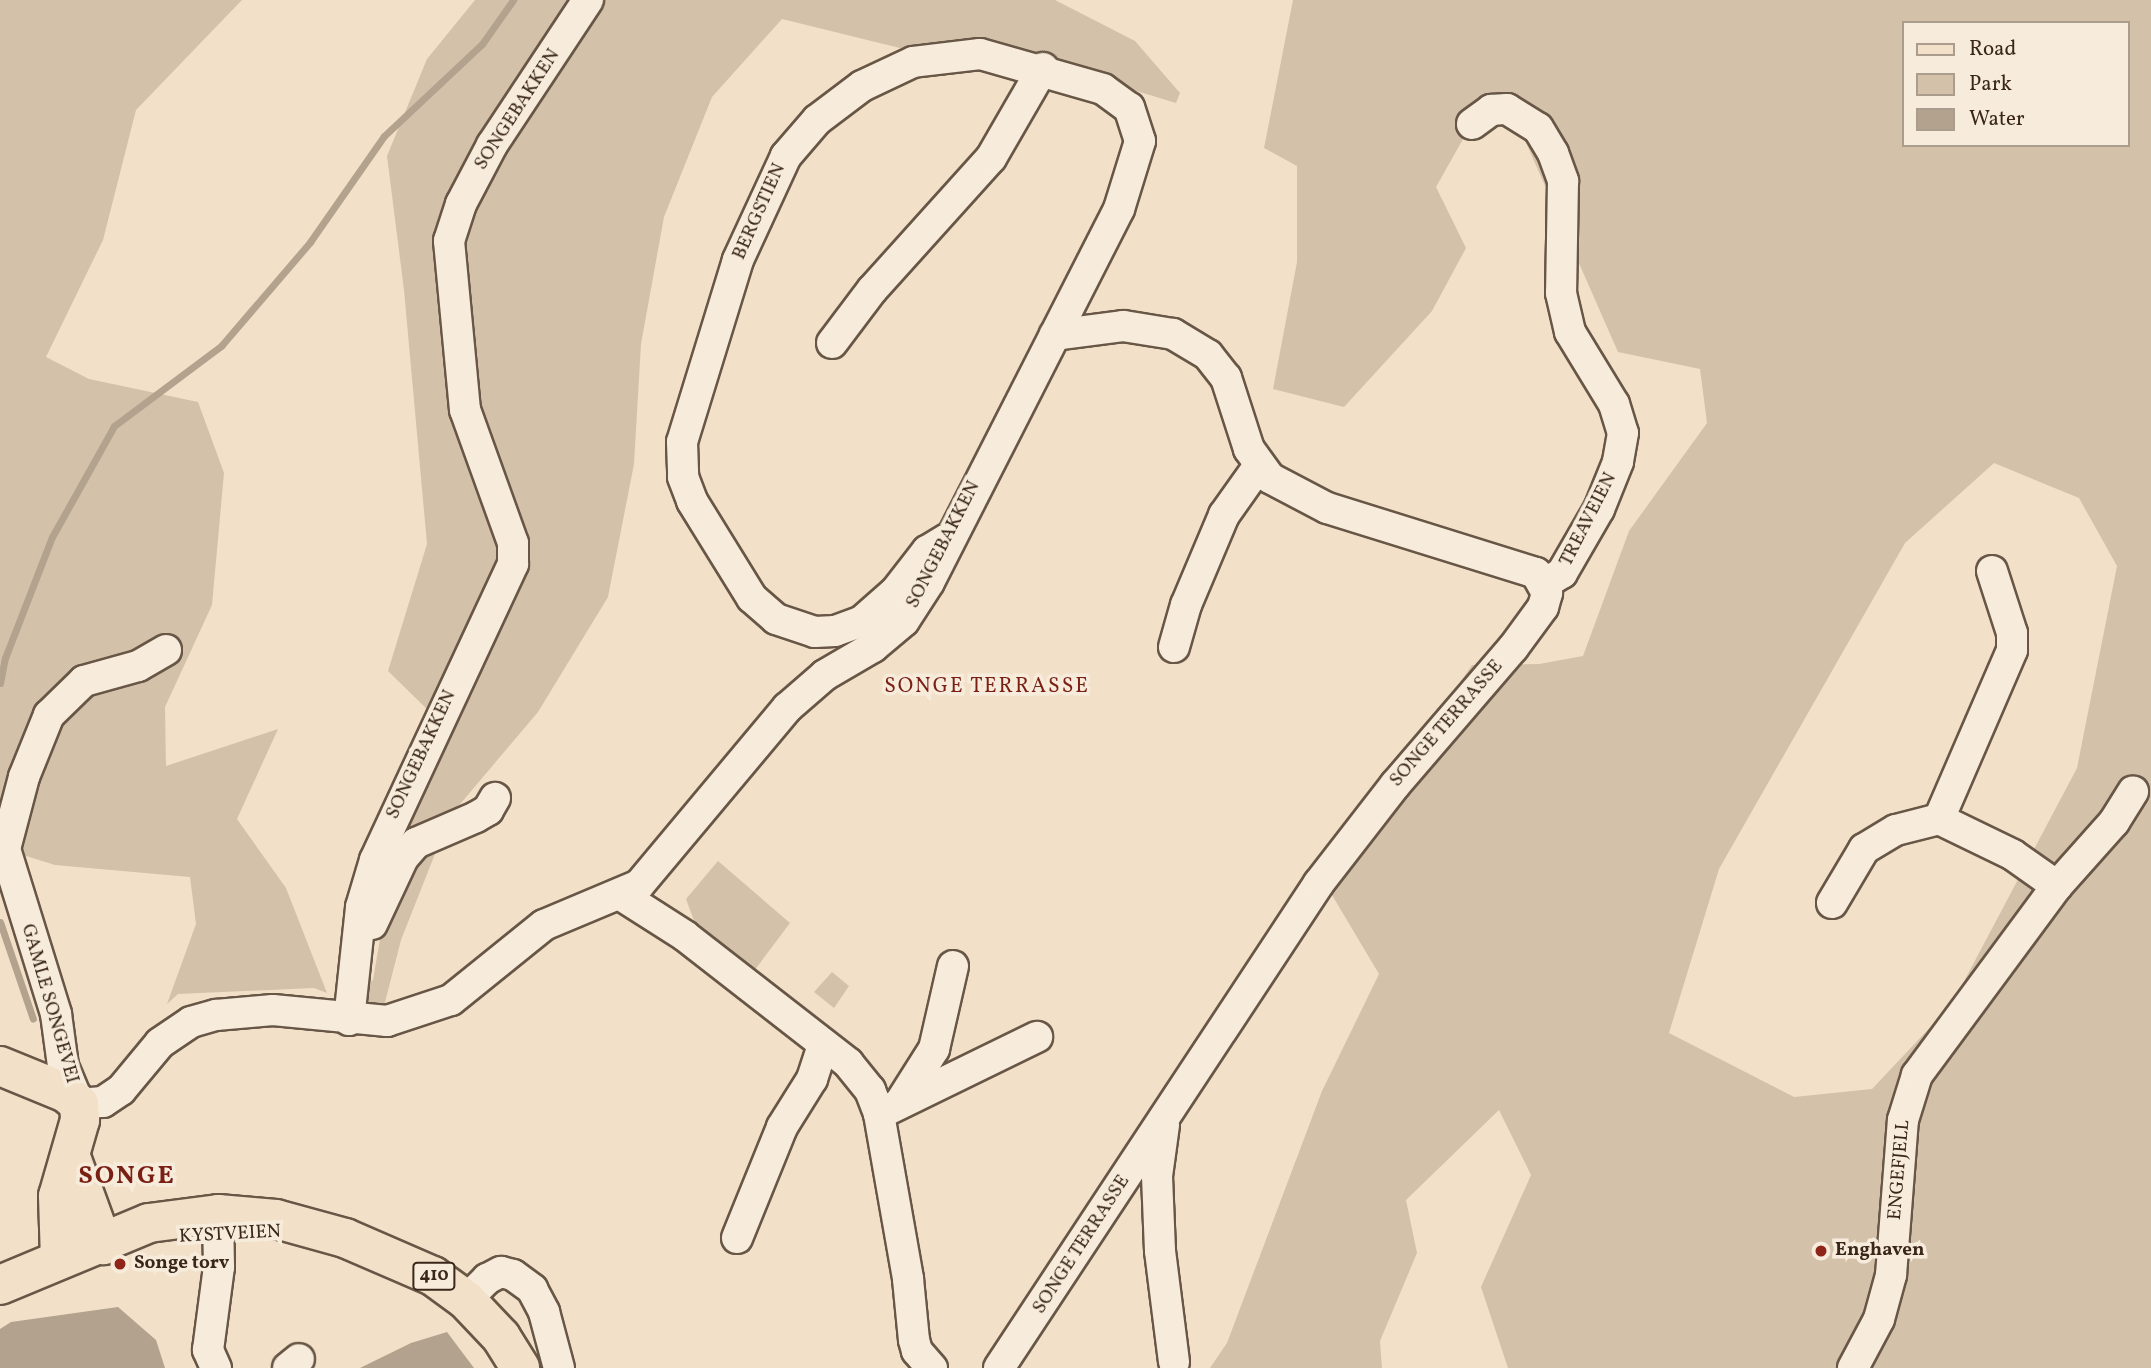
<!DOCTYPE html>
<style>
body{margin:0}
#map{position:relative;width:2151px;height:1368px;overflow:hidden;background:#f2e1c8;font-family:Vollkorn,serif}
div>[style]{position:absolute}
.green>*{inset:0;background:#d3c1aa}
.water>*{inset:0;background:#b3a28d}
.stream>*{height:7px;margin:-3.5px;padding:0 3.5px;transform-origin:3.5px;border-radius:3.5px;background:#b3a28d}
.roads{filter:drop-shadow(2px 0 #685646) drop-shadow(-2px 0 #685646) drop-shadow(0 2px #685646) drop-shadow(0 -2px #685646)}
.minor>*{height:30px;margin:-15px;padding:0 15px;transform-origin:15px;border-radius:15px;background:#f7ecdb}
.major>*{height:38px;margin:-19px;padding:0 19px;transform-origin:19px;border-radius:19px;background:#f2e1c8}
.dots>*{width:19px;height:19px;translate:-50% -50%;box-sizing:border-box;border:4px solid #f7ecdb;border-radius:50%}
span{translate:-50% -50%;white-space:nowrap;text-align:center;line-height:1.15;-webkit-text-stroke:7px #f7ecdb;paint-order:stroke}
.shield-label span{padding:2px 5px;background:#f7ecdb;border:2px solid;border-radius:5px;-webkit-text-stroke-width:0}
.shield-label{font-size:18px;color:#3a271a;font-weight:700}
.street-label{font-size:19px;color:#3a271a}
.poi-label{font-size:19px;color:#3a271a;font-weight:700}
.left{translate:0 -50%;text-align:left}
.neighbourhood-label{font-size:21px;color:#7a1f14;letter-spacing:2px}
.district-label{font-size:26px;color:#7a1f14;font-weight:700;letter-spacing:2px}
.legend{position:absolute;left:1902px;top:21px;width:228px;height:126px;box-sizing:border-box;background:#f7ecdb;border:2px solid #ab9d8e;margin:0;padding:9px 12px;list-style:none;font-size:21px;color:#3a271a}
.legend li{display:flex;align-items:center;gap:14px;height:35px}
.legend b{width:35px;border:2px solid #ab9d8e}
</style>
<div id="map">
<div class="green">
<i style="clip-path:polygon(0 0,242px 0,136px 110px,103px 240px,46px 357px,89px 379px,198px 402px,224px 473px,212px 605px,165px 707px,166px 766px,278px 729px,237px 819px,286px 888px,327px 993px,314px 988px,178px 994px,167px 1004px,196px 924px,190px 877px,55px 865px,0 848px)"></i>
<i style="clip-path:polygon(475px 0,1055px 0,1135px 41px,1180px 93px,1176px 103px,1047px 64px,912px 51px,782px 19px,712px 97px,664px 217px,641px 344px,634px 464px,608px 597px,538px 712px,450px 816px,401px 940px,383px 1010px,350px 1000px,373px 980px,396px 845px,435px 717px,388px 671px,427px 544px,404px 290px,387px 156px,427px 59px)"></i>
<i style="clip-path:polygon(evenodd,1293px 0,2151px 0,2151px 1368px,1508px 1368px,1481px 1287px,1531px 1175px,1499px 1110px,1406px 1200px,1417px 1253px,1380px 1341px,1382px 1368px,1210px 1368px,1227px 1343px,1322px 1091px,1379px 974px,1329px 890px,1397px 774px,1472px 665px,1539px 664px,1583px 656px,1629px 531px,1707px 423px,1700px 369px,1618px 352px,1520px 129px,1480px 109px,1436px 187px,1466px 248px,1432px 311px,1344px 407px,1273px 389px,1297px 262px,1297px 166px,1264px 148px,1293px 0,1904px 23px,2128px 23px,2128px 145px,1904px 145px,1904px 23px,1293px 0,1994px 463px,2079px 498px,2117px 566px,2077px 768px,1952px 1004px,1872px 1089px,1794px 1097px,1669px 1033px,1719px 869px,1905px 543px,1994px 463px)"></i>
<i style="clip-path:polygon(718px 861px,790px 923px,754px 971px,699px 934px,686px 899px)"></i>
<i style="clip-path:polygon(832px 972px,849px 986px,834px 1008px,814px 992px)"></i>
</div>
<div class="water">
<i style="clip-path:polygon(118px 1307px,156px 1340px,165px 1368px,0 1368px,0 1329px,11px 1322px)"></i>
<i style="clip-path:polygon(447px 1332px,474px 1368px,360px 1368px,411px 1343px)"></i>
</div>
<div class="stream">
<i style="left:0;top:683px;width:25px;rotate:-79deg"></i>
<i style="left:5px;top:658px;width:130px;rotate:-68.8deg"></i>
<i style="left:52px;top:537px;width:127px;rotate:-60.8deg"></i>
<i style="left:114px;top:426px;width:134px;rotate:-36.8deg"></i>
<i style="left:221px;top:346px;width:137px;rotate:-49.4deg"></i>
<i style="left:310px;top:242px;width:129px;rotate:-55.1deg"></i>
<i style="left:384px;top:136px;width:134px;rotate:-43.2deg"></i>
<i style="left:482px;top:44px;width:54px;rotate:-54.8deg"></i>
<i style="left:0;top:922px;width:102px;rotate:71.2deg"></i>
</div>
<div class="roads">
<div class="minor">
<i style="left:1472px;top:124px;width:24px;rotate:-36deg"></i>
<i style="left:1491px;top:110px;width:16px;rotate:-4deg"></i>
<i style="left:1507px;top:109px;width:36px;rotate:32deg"></i>
<i style="left:1538px;top:128px;width:29px;rotate:59deg"></i>
<i style="left:1553px;top:153px;width:30px;rotate:70deg"></i>
<i style="left:1563px;top:181px;width:112px;rotate:91deg"></i>
<i style="left:1561px;top:293px;width:40px;rotate:77deg"></i>
<i style="left:1570px;top:332px;width:84px;rotate:58.6deg"></i>
<i style="left:1614px;top:404px;width:30px;rotate:73deg"></i>
<i style="left:1623px;top:433px;width:29px;rotate:100deg"></i>
<i style="left:1618px;top:462px;width:51px;rotate:112deg"></i>
<i style="left:1599px;top:509px;width:74px;rotate:120deg"></i>
<i style="left:1562px;top:573px;width:21px;rotate:149deg"></i>
<i style="left:832px;top:343px;width:66px;rotate:-53deg"></i>
<i style="left:872px;top:290px;width:178px;rotate:-48deg"></i>
<i style="left:991px;top:158px;width:104px;rotate:-60deg"></i>
<i style="left:1174px;top:647px;width:44px;rotate:-74.1deg"></i>
<i style="left:1186px;top:605px;width:98px;rotate:-67.1deg"></i>
<i style="left:1224px;top:515px;width:59px;rotate:-54.7deg"></i>
<i style="left:166px;top:650px;width:32px;rotate:150deg"></i>
<i style="left:138px;top:666px;width:56px;rotate:164.5deg"></i>
<i style="left:84px;top:681px;width:49px;rotate:135.8deg"></i>
<i style="left:49px;top:715px;width:67px;rotate:112deg"></i>
<i style="left:24px;top:777px;width:74px;rotate:104.8deg"></i>
<i style="left:5px;top:849px;width:173px;rotate:72.8deg"></i>
<i style="left:56px;top:1014px;width:52px;rotate:82.3deg"></i>
<i style="left:63px;top:1066px;width:41px;rotate:67.2deg"></i>
<i style="left:79px;top:1104px;width:24px;rotate:-5deg"></i>
<i style="left:103px;top:1102px;width:22px;rotate:-34deg"></i>
<i style="left:121px;top:1090px;width:61px;rotate:-50.3deg"></i>
<i style="left:160px;top:1043px;width:37px;rotate:-34deg"></i>
<i style="left:191px;top:1022px;width:26px;rotate:-16deg"></i>
<i style="left:216px;top:1015px;width:57px;rotate:-5deg"></i>
<i style="left:273px;top:1010px;width:115px;rotate:5.5deg"></i>
<i style="left:387px;top:1021px;width:67px;rotate:-18.2deg"></i>
<i style="left:451px;top:1000px;width:119px;rotate:-38.9deg"></i>
<i style="left:544px;top:925px;width:103px;rotate:-22.8deg"></i>
<i style="left:639px;top:885px;width:231px;rotate:-50.1deg"></i>
<i style="left:787px;top:708px;width:50px;rotate:-41deg"></i>
<i style="left:825px;top:675px;width:56px;rotate:-30.3deg"></i>
<i style="left:873px;top:647px;width:40px;rotate:-40deg"></i>
<i style="left:904px;top:621px;width:46px;rotate:-57.3deg"></i>
<i style="left:929px;top:582px;width:419px;rotate:-63deg"></i>
<i style="left:1119px;top:209px;width:71px;rotate:-72.8deg"></i>
<i style="left:1140px;top:141px;width:35px;rotate:-108deg"></i>
<i style="left:1129px;top:108px;width:32px;rotate:-144deg"></i>
<i style="left:1103px;top:89px;width:128px;rotate:-164.1deg"></i>
<i style="left:980px;top:54px;width:67px;rotate:173.2deg"></i>
<i style="left:913px;top:62px;width:56px;rotate:154.8deg"></i>
<i style="left:862px;top:86px;width:56px;rotate:142.9deg"></i>
<i style="left:817px;top:120px;width:48px;rotate:130.7deg"></i>
<i style="left:786px;top:156px;width:115px;rotate:114.8deg"></i>
<i style="left:738px;top:260px;width:190px;rotate:107.1deg"></i>
<i style="left:682px;top:442px;width:35px;rotate:88deg"></i>
<i style="left:683px;top:477px;width:26px;rotate:69deg"></i>
<i style="left:692px;top:501px;width:114px;rotate:58.3deg"></i>
<i style="left:752px;top:598px;width:32px;rotate:41deg"></i>
<i style="left:776px;top:619px;width:41px;rotate:18.4deg"></i>
<i style="left:815px;top:632px;width:20px;rotate:-3deg"></i>
<i style="left:835px;top:631px;width:29px;rotate:-20deg"></i>
<i style="left:862px;top:621px;width:45px;rotate:-41.4deg"></i>
<i style="left:896px;top:591px;width:51px;rotate:-52.2deg"></i>
<i style="left:927px;top:551px;width:23px;rotate:-31deg"></i>
<i style="left:1939px;top:819px;width:184px;rotate:-66.6deg"></i>
<i style="left:2012px;top:650px;width:17px;rotate:-90deg"></i>
<i style="left:2012px;top:633px;width:65px;rotate:-107.9deg"></i>
<i style="left:621px;top:895px;width:76px;rotate:32.6deg"></i>
<i style="left:685px;top:936px;width:207px;rotate:37.9deg"></i>
<i style="left:848px;top:1063px;width:35px;rotate:51deg"></i>
<i style="left:870px;top:1090px;width:26px;rotate:69deg"></i>
<i style="left:879px;top:1114px;width:168px;rotate:80deg"></i>
<i style="left:908px;top:1279px;width:61px;rotate:84.4deg"></i>
<i style="left:914px;top:1340px;width:11px;rotate:75deg"></i>
<i style="left:917px;top:1351px;width:23px;rotate:49deg"></i>
<i style="left:1832px;top:903px;width:63px;rotate:-59.3deg"></i>
<i style="left:1864px;top:849px;width:37px;rotate:-31deg"></i>
<i style="left:1896px;top:830px;width:44px;rotate:-14.3deg"></i>
<i style="left:1939px;top:819px;width:82px;rotate:25.9deg"></i>
<i style="left:2013px;top:855px;width:54px;rotate:35.2deg"></i>
<i style="left:372px;top:924px;width:73px;rotate:-64.8deg"></i>
<i style="left:403px;top:858px;width:20px;rotate:-49deg"></i>
<i style="left:416px;top:843px;width:65px;rotate:-23.4deg"></i>
<i style="left:476px;top:817px;width:14px;rotate:-30deg"></i>
<i style="left:488px;top:810px;width:14px;rotate:-60deg"></i>
<i style="left:349px;top:1020px;width:114px;rotate:-83.9deg"></i>
<i style="left:361px;top:907px;width:49px;rotate:-73.4deg"></i>
<i style="left:375px;top:860px;width:327px;rotate:-65deg"></i>
<i style="left:513px;top:564px;width:21px;rotate:-90deg"></i>
<i style="left:513px;top:543px;width:141px;rotate:-109.8deg"></i>
<i style="left:465px;top:410px;width:170px;rotate:-95.4deg"></i>
<i style="left:449px;top:241px;width:39px;rotate:-72deg"></i>
<i style="left:461px;top:204px;width:67px;rotate:-62.3deg"></i>
<i style="left:492px;top:145px;width:174px;rotate:-56.5deg"></i>
<i style="left:901px;top:1101px;width:62px;rotate:-57.6deg"></i>
<i style="left:934px;top:1049px;width:85px;rotate:-77.1deg"></i>
<i style="left:879px;top:1114px;width:176px;rotate:-26deg"></i>
<i style="left:1164px;top:1125px;width:51px;rotate:97.8deg"></i>
<i style="left:1157px;top:1176px;width:75px;rotate:87.7deg"></i>
<i style="left:1160px;top:1251px;width:112px;rotate:82.8deg"></i>
<i style="left:737px;top:1238px;width:120px;rotate:-67.9deg"></i>
<i style="left:782px;top:1127px;width:57px;rotate:-58deg"></i>
<i style="left:812px;top:1079px;width:36px;rotate:-72deg"></i>
<i style="left:466px;top:1300px;width:30px;rotate:-45deg"></i>
<i style="left:487px;top:1279px;width:16px;rotate:-27deg"></i>
<i style="left:501px;top:1272px;width:12px;rotate:14deg"></i>
<i style="left:513px;top:1275px;width:24px;rotate:36deg"></i>
<i style="left:532px;top:1289px;width:26px;rotate:62deg"></i>
<i style="left:544px;top:1312px;width:58px;rotate:75deg"></i>
<i style="left:216px;top:1368px;width:20px;rotate:-114deg"></i>
<i style="left:208px;top:1350px;width:84px;rotate:-82.5deg"></i>
<i style="left:219px;top:1267px;width:53px;rotate:-91.1deg"></i>
<i style="left:288px;top:1368px;width:14px;rotate:-39deg"></i>
<i style="left:999px;top:1368px;width:581px;rotate:-56.58deg"></i>
<i style="left:1319px;top:883px;width:124px;rotate:-52.2deg"></i>
<i style="left:1395px;top:785px;width:181px;rotate:-49.3deg"></i>
<i style="left:1513px;top:648px;width:51px;rotate:-53.8deg"></i>
<i style="left:1543px;top:607px;width:15px;rotate:-74deg"></i>
<i style="left:1547px;top:593px;width:23px;rotate:-119deg"></i>
<i style="left:1536px;top:573px;width:219px;rotate:-162.7deg"></i>
<i style="left:1327px;top:508px;width:64px;rotate:-152.2deg"></i>
<i style="left:1270px;top:478px;width:36px;rotate:-126deg"></i>
<i style="left:1249px;top:449px;width:75px;rotate:-107.9deg"></i>
<i style="left:1226px;top:378px;width:29px;rotate:-128deg"></i>
<i style="left:1208px;top:355px;width:41px;rotate:-149deg"></i>
<i style="left:1173px;top:334px;width:51px;rotate:-170.9deg"></i>
<i style="left:1123px;top:326px;width:69px;rotate:172.5deg"></i>
<i style="left:1853px;top:1368px;width:55px;rotate:-62deg"></i>
<i style="left:1879px;top:1319px;width:46px;rotate:-74.7deg"></i>
<i style="left:1891px;top:1275px;width:155px;rotate:-85.6deg"></i>
<i style="left:1903px;top:1120px;width:47px;rotate:-72.7deg"></i>
<i style="left:1917px;top:1075px;width:235px;rotate:-53.5deg"></i>
<i style="left:2057px;top:886px;width:86px;rotate:-48.3deg"></i>
<i style="left:2114px;top:822px;width:36px;rotate:-58deg"></i>
</div>
<div class="major">
<i style="left:0;top:1066px;width:71px;rotate:22.2deg"></i>
<i style="left:66px;top:1093px;width:17px;rotate:40deg"></i>
<i style="left:79px;top:1104px;width:16px;rotate:86deg"></i>
<i style="left:80px;top:1120px;width:79px;rotate:106.1deg"></i>
<i style="left:58px;top:1196px;width:62px;rotate:88.2deg"></i>
<i style="left:71px;top:1157px;width:94px;rotate:70deg"></i>
<i style="left:0;top:1285px;width:161px;rotate:-22.6deg"></i>
<i style="left:149px;top:1223px;width:70px;rotate:-7.4deg"></i>
<i style="left:218px;top:1214px;width:58px;rotate:4.9deg"></i>
<i style="left:276px;top:1219px;width:72px;rotate:15.4deg"></i>
<i style="left:345px;top:1238px;width:96px;rotate:23.4deg"></i>
<i style="left:433px;top:1276px;width:41px;rotate:36deg"></i>
<i style="left:466px;top:1300px;width:51px;rotate:46.6deg"></i>
<i style="left:501px;top:1337px;width:36px;rotate:58deg"></i>
</div>
</div>
<div class="dots">
<i style="left:1821px;top:1251px;background:#8f2418"></i>
<i style="left:120px;top:1264px;background:#8f2418"></i>
</div>
<div class="shield-label">
<span style="left:434px;top:1276px">410</span>
</div>
<div class="street-label">
<span style="left:518px;top:110px;rotate:-57deg">SONGEBAKKEN</span>
<span style="left:760px;top:212px;rotate:-66deg">BERGSTIEN</span>
<span style="left:1589px;top:520px;rotate:-63deg">TREAVEIEN</span>
<span style="left:944px;top:545px;rotate:-63deg">SONGEBAKKEN</span>
<span style="left:1447px;top:724px;rotate:-49deg">SONGE TERRASSE</span>
<span style="left:422px;top:755px;rotate:-65deg">SONGEBAKKEN</span>
<span style="left:49px;top:1004px;rotate:74deg">GAMLE SONGEVEI</span>
<span style="left:1900px;top:1170px;rotate:-85deg">ENGEFJELL</span>
<span style="left:230px;top:1235px;rotate:-3deg">KYSTVEIEN</span>
<span style="left:1082px;top:1245px;rotate:-57deg">SONGE TERRASSE</span>
</div>
<div class="poi-label">
<span class="left" style="left:1835px;top:1251px">Enghaven</span>
<span class="left" style="left:134px;top:1264px">Songe torv</span>
</div>
<div class="neighbourhood-label">
<span style="left:987px;top:687px">SONGE TERRASSE</span>
</div>
<div class="district-label">
<span style="left:127px;top:1177px">SONGE</span>
</div>
<ul class="legend">
<li><b style="height:9px;background:#f2e1c8"></b>Road</li>
<li><b style="height:19px;background:#d3c1aa"></b>Park</li>
<li><b style="height:19px;background:#b3a28d"></b>Water</li>
</ul>
</div>
